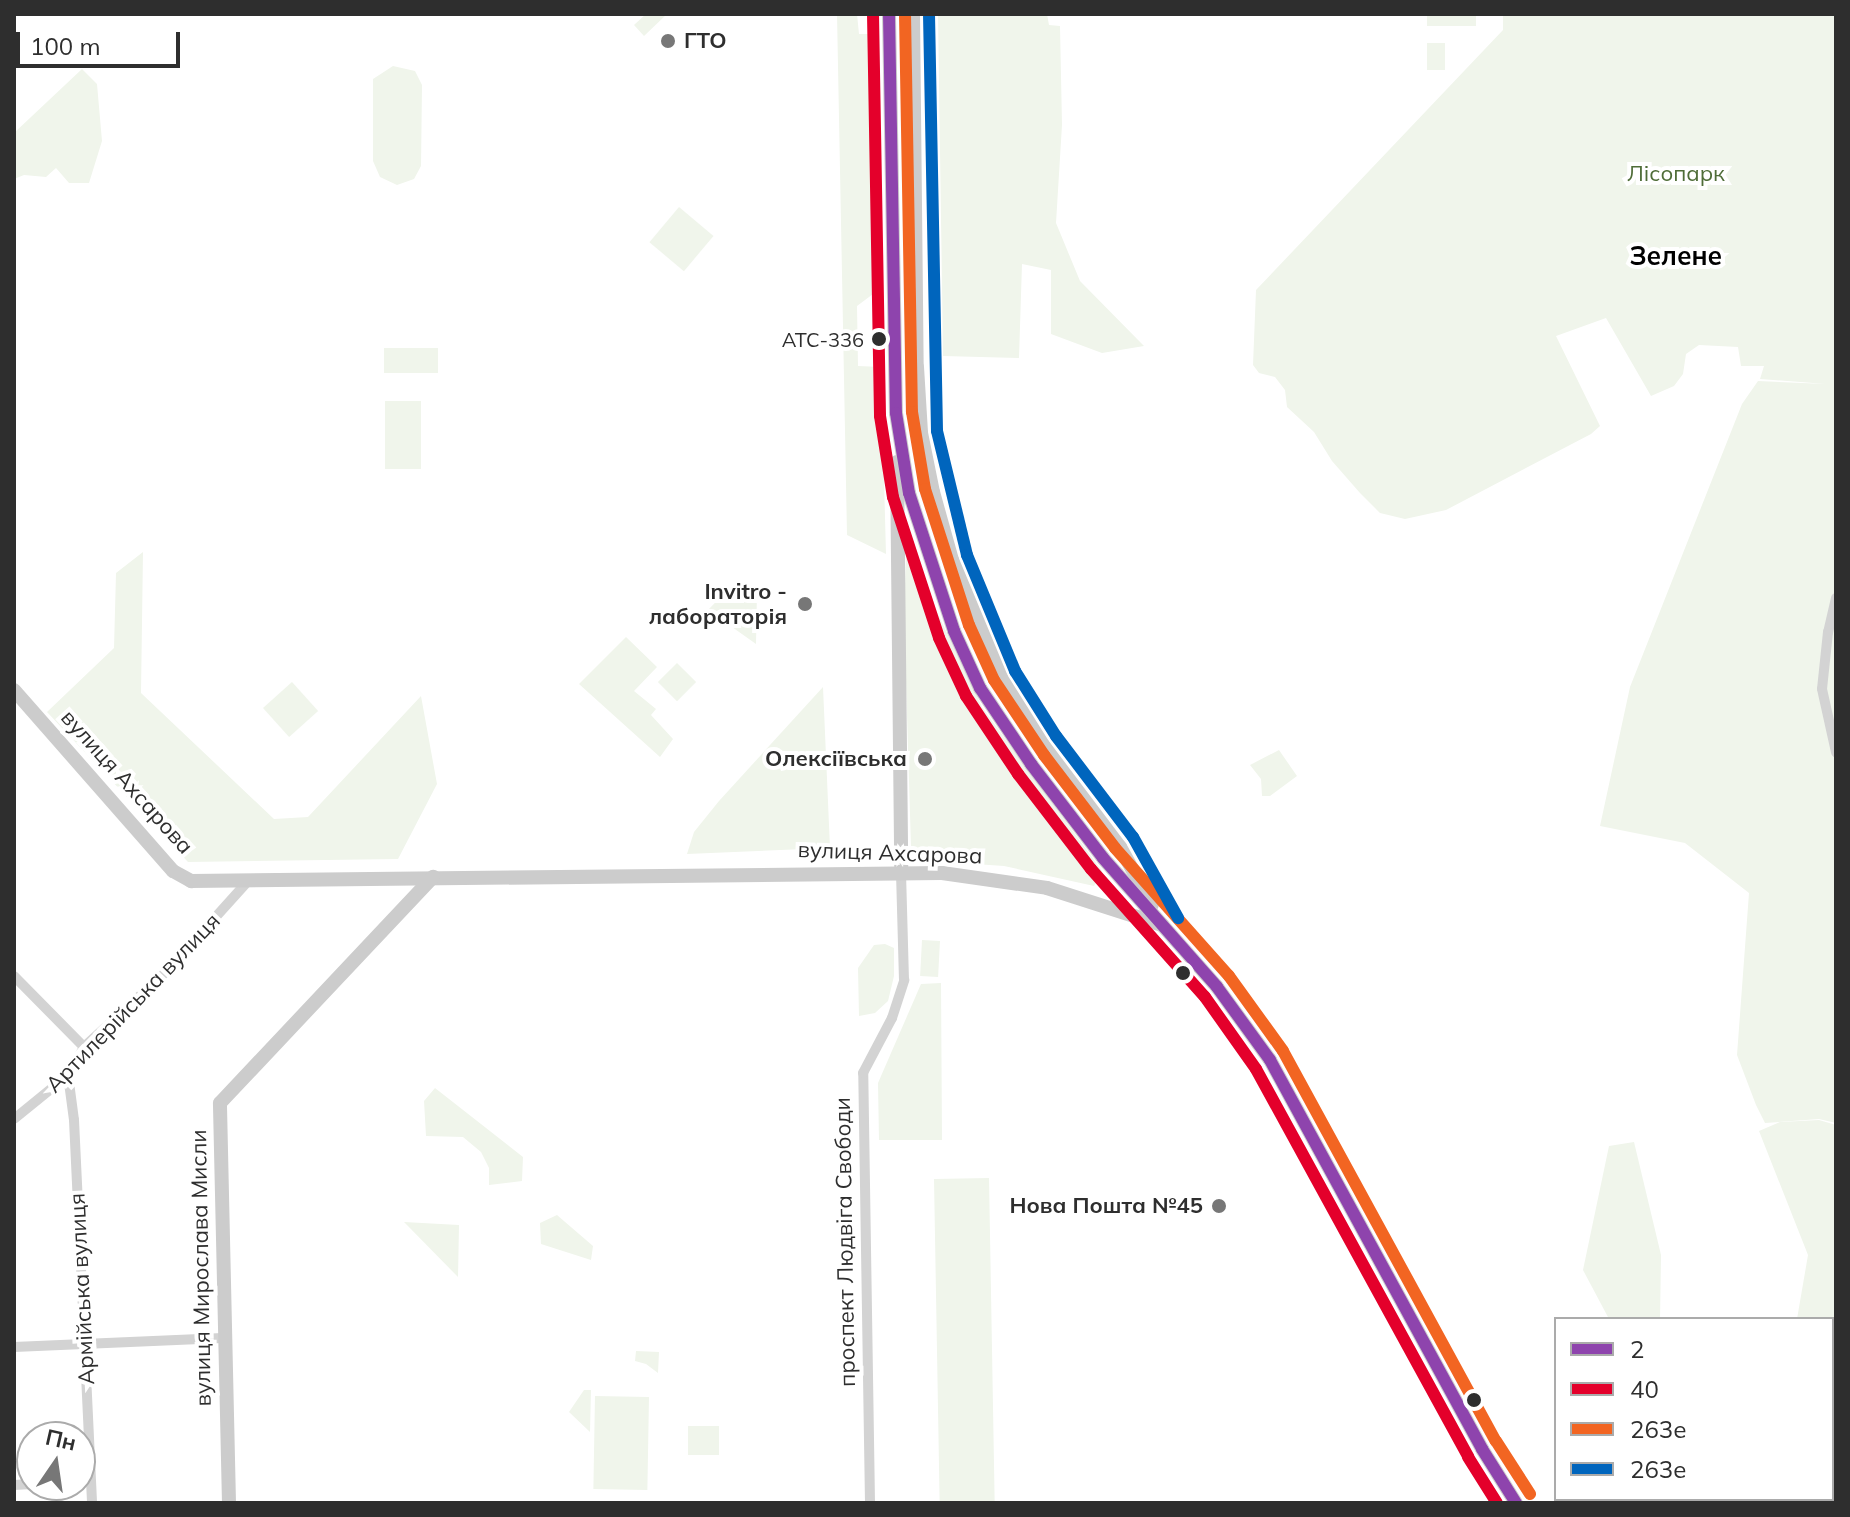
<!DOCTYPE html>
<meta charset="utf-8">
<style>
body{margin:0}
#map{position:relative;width:1850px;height:1517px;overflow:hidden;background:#fff;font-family:Mulish,sans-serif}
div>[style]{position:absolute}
.green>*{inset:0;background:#f0f5eb;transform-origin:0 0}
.street>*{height:10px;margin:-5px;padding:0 5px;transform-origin:5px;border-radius:5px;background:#d3d3d3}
.secondary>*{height:14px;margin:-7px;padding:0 7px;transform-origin:7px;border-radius:7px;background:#ccc}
.bus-1>*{height:12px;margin:-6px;padding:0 6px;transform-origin:6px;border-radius:6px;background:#8e44ad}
.bus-2>*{height:12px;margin:-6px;padding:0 6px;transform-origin:6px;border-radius:6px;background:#e4002b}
.bus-3>*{height:12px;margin:-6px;padding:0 6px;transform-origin:6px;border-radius:6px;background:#f26522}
.bus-4>*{height:12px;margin:-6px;padding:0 6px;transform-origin:6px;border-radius:6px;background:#0065bd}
.dots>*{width:22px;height:22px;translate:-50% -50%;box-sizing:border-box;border:4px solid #fff;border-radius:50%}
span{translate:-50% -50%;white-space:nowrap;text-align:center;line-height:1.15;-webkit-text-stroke:8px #fff;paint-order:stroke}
.bus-label{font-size:20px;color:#2e2e2e}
.right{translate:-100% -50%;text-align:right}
.poi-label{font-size:22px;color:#2e2e2e;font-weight:700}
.left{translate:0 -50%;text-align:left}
.park-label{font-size:22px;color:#4f6d38}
.street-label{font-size:22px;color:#2e2e2e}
.quarter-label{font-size:26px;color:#000;font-weight:700}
.frame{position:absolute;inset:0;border:16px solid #2e2e2e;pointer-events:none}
.legend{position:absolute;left:1554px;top:1317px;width:280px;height:184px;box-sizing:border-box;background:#fff;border:2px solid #ababab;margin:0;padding:10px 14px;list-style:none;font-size:24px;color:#2e2e2e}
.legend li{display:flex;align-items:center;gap:16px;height:40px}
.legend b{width:40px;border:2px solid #ababab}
.north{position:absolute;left:16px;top:1421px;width:80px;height:80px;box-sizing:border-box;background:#fff;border:2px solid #ababab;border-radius:50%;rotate:13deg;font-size:22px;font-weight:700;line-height:32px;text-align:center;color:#2e2e2e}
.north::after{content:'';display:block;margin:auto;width:28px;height:36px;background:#777;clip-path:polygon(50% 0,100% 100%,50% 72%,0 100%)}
.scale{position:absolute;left:16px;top:32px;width:164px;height:36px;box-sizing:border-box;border:4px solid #2e2e2e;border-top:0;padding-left:10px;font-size:24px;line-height:28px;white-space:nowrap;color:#2e2e2e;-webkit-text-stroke:6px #fff;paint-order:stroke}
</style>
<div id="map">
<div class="green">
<i style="clip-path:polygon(646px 14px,666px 15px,644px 36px,634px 25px)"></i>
<i style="clip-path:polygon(837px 14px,857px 14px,859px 34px,877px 34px,881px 288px,857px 306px,858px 366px,881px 367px,886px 554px,847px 535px)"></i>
<i style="clip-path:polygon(938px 14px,1047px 14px,1049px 25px,1060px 26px,1062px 125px,1056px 223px,1080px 281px,1144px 346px,1102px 353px,1051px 334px,1051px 270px,1022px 264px,1019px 358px,943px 356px)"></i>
<i style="left:1427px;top:14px;width:49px;height:12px"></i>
<i style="clip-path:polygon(1503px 14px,1836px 14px,1836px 1123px,1819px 1119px,1765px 1123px,1756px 1105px,1737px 1055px,1749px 893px,1685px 843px,1600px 826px,1630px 687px,1742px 404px,1758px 381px,1826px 384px,1760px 379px,1764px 366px,1741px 366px,1738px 347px,1699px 345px,1686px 354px,1683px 374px,1674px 386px,1651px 396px,1606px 318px,1556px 336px,1600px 426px,1591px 434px,1446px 510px,1405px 519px,1380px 513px,1360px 493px,1332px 461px,1314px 432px,1287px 407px,1285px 390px,1275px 377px,1259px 373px,1253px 365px,1256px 290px,1503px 30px)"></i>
<i style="left:1445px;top:43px;width:27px;height:18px;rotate:90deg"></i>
<i style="clip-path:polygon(393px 66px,415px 71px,422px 85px,421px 166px,414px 179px,397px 185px,380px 177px,373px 161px,373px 79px)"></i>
<i style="clip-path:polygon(82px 69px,97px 84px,102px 141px,89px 183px,69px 183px,56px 168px,46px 177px,24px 175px,14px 179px,14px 133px)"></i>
<i style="left:679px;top:207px;width:45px;height:46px;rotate:40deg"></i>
<i style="left:438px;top:348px;width:25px;height:54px;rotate:90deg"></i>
<i style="left:385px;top:401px;width:36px;height:68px"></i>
<i style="clip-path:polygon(143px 552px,141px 693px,274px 819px,308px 817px,421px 696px,437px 784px,398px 859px,188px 862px,47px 712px,114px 648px,116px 573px)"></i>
<i style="clip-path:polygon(912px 552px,918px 558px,936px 610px,982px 707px,1102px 871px,1094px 886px,1004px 866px,931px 861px,918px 856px,911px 847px,904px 615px,906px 556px)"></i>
<i style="clip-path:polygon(738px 579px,757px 590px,756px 644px,708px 610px)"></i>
<i style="clip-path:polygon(626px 637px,657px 667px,634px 691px,656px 709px,651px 715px,673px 739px,660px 757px,579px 684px)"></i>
<i style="left:677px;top:663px;width:27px;height:27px;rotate:45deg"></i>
<i style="left:292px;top:682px;width:39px;height:39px;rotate:48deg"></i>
<i style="clip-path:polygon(823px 687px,830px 848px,687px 854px,694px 832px,719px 801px)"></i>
<i style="clip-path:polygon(1279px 750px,1297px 776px,1270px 796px,1262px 796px,1261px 779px,1250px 765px)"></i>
<i style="left:922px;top:940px;width:18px;height:36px;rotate:3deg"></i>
<i style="clip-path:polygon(885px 944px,894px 948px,894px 976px,888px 1001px,875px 1013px,859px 1016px,858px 968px,874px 945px)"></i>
<i style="clip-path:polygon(941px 983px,942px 1140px,879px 1140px,878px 1083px,921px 984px)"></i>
<i style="clip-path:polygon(435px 1088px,523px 1157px,522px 1181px,489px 1185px,489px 1168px,481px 1152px,463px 1137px,426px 1136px,424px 1101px)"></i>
<i style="clip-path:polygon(1819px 1120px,1836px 1125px,1836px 1368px,1832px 1374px,1832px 1319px,1797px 1319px,1808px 1255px,1759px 1131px,1780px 1122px)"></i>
<i style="clip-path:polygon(1634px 1142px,1661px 1255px,1660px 1319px,1609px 1319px,1583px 1270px,1609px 1146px)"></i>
<i style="left:989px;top:1178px;width:325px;height:55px;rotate:89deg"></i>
<i style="clip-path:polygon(557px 1215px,593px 1246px,591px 1260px,541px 1244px,540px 1223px)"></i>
<i style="clip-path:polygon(404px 1222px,459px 1225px,458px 1277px)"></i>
<i style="clip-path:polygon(636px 1351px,659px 1352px,658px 1373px,646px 1364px,635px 1361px)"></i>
<i style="clip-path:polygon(1836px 1374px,1836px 1502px,1832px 1482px,1832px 1393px)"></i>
<i style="clip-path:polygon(584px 1390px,591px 1390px,590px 1432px,569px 1412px)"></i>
<i style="left:595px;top:1396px;width:54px;height:93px;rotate:1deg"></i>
<i style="left:688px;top:1426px;width:31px;height:29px"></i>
<i style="clip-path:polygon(1832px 1494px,1834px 1503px,1768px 1503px,1766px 1499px,1832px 1499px)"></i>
</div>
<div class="street">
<i style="left:1836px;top:598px;width:35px;rotate:103deg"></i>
<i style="left:1828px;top:632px;width:57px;rotate:96deg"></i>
<i style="left:1822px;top:689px;width:65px;rotate:77.5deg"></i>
<i style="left:14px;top:976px;width:100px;rotate:45.4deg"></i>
<i style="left:68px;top:1075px;width:45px;rotate:82.4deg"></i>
<i style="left:74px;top:1120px;width:383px;rotate:87.3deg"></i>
<i style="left:14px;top:1119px;width:70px;rotate:-39.2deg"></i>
<i style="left:68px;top:1075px;width:32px;rotate:-60deg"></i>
<i style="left:84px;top:1047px;width:113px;rotate:-42.5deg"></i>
<i style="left:167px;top:971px;width:120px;rotate:-48deg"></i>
<i style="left:14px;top:1347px;width:209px;rotate:-2.5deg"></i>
<i style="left:14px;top:1485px;width:18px;rotate:-3deg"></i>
<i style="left:870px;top:1503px;width:430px;rotate:-90.9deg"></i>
<i style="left:863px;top:1073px;width:62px;rotate:-62.2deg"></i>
<i style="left:892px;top:1018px;width:40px;rotate:-72deg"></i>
<i style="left:904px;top:980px;width:109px;rotate:-91.6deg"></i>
</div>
<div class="secondary">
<i style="left:889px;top:14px;width:399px;rotate:89deg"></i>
<i style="left:896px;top:413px;width:81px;rotate:80.8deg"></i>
<i style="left:909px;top:493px;width:145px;rotate:71.9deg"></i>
<i style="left:954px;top:631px;width:63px;rotate:65.5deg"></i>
<i style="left:980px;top:688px;width:92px;rotate:56.1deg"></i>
<i style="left:1031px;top:764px;width:118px;rotate:52.5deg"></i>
<i style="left:1103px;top:858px;width:172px;rotate:48.5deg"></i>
<i style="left:1217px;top:987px;width:90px;rotate:54deg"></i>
<i style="left:1270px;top:1060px;width:443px;rotate:61.4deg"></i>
<i style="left:1482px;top:1449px;width:64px;rotate:57.8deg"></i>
<i style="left:913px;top:14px;width:353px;rotate:89.4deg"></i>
<i style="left:917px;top:367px;width:66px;rotate:86.5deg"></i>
<i style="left:921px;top:433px;width:60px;rotate:78.5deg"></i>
<i style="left:933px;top:492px;width:71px;rotate:74.4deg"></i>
<i style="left:952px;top:560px;width:128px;rotate:67.4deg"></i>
<i style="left:1001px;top:678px;width:79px;rotate:57.9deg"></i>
<i style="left:1043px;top:745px;width:128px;rotate:53deg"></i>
<i style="left:1120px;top:847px;width:66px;rotate:61.1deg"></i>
<i style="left:897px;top:462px;width:409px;rotate:89.4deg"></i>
<i style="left:14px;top:690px;width:241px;rotate:48.7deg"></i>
<i style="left:173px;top:871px;width:21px;rotate:29deg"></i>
<i style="left:191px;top:881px;width:751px;rotate:-0.61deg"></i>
<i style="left:942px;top:873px;width:106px;rotate:8.1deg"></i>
<i style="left:1047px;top:888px;width:121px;rotate:17.8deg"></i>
<i style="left:229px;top:1503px;width:400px;rotate:-91.3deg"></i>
<i style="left:220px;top:1103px;width:311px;rotate:-46.7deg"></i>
</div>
<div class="bus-1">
<i style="left:889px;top:14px;width:399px;rotate:89deg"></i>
<i style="left:896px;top:413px;width:81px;rotate:80.8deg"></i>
<i style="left:909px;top:493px;width:145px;rotate:71.9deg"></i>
<i style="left:954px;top:631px;width:63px;rotate:65.5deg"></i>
<i style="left:980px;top:688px;width:92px;rotate:56.1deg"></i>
<i style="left:1031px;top:764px;width:118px;rotate:52.5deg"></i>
<i style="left:1103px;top:858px;width:172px;rotate:48.5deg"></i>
<i style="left:1217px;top:987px;width:90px;rotate:54deg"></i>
<i style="left:1270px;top:1060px;width:443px;rotate:61.4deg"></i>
<i style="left:1482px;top:1449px;width:64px;rotate:57.8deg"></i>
</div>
<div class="bus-2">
<i style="left:873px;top:14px;width:402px;rotate:89deg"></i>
<i style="left:880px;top:416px;width:82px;rotate:80.9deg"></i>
<i style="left:893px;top:497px;width:148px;rotate:71.9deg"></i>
<i style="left:939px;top:638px;width:64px;rotate:65deg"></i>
<i style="left:966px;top:696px;width:94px;rotate:56.3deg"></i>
<i style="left:1018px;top:774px;width:120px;rotate:52.5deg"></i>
<i style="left:1091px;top:869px;width:171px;rotate:48.3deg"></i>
<i style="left:1205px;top:997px;width:88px;rotate:54.7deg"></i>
<i style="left:1256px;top:1069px;width:442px;rotate:61.3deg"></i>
<i style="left:1468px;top:1457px;width:54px;rotate:57.8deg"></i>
</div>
<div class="bus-3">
<i style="left:905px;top:14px;width:398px;rotate:89deg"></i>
<i style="left:912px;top:412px;width:78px;rotate:80.4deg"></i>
<i style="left:925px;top:489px;width:143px;rotate:72.1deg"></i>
<i style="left:969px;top:625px;width:60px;rotate:65.6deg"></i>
<i style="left:994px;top:680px;width:90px;rotate:56.3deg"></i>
<i style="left:1044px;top:755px;width:117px;rotate:52.6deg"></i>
<i style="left:1115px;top:848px;width:171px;rotate:48.3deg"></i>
<i style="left:1229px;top:976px;width:92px;rotate:54.2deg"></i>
<i style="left:1283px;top:1051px;width:444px;rotate:61.4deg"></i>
<i style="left:1496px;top:1441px;width:63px;rotate:57.3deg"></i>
</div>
<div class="bus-4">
<i style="left:929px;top:14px;width:417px;rotate:88.9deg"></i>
<i style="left:937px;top:431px;width:128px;rotate:76.4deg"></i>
<i style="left:967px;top:555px;width:126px;rotate:67.5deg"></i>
<i style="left:1015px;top:671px;width:77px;rotate:57.8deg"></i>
<i style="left:1056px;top:736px;width:127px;rotate:52.7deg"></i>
<i style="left:1133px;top:837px;width:93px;rotate:60.9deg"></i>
</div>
<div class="dots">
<i style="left:668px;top:41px;background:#777"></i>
<i style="left:879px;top:339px;background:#2e2e2e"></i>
<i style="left:805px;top:604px;background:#777"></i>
<i style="left:925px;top:759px;background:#777"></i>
<i style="left:1183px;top:973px;background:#2e2e2e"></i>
<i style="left:1219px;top:1206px;background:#777"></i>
<i style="left:1474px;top:1400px;background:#2e2e2e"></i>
</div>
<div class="bus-label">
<span class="right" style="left:864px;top:339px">АТС-336</span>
</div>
<div class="poi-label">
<span class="left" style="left:684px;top:41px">ГТО</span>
<span class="right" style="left:787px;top:604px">Invitro -<br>лабораторія</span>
<span class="right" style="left:907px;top:759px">Олексіївська</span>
<span class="right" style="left:1203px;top:1206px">Нова Пошта №45</span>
</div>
<div class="park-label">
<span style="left:1676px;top:174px">Лісопарк</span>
</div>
<div class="street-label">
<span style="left:127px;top:782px;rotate:48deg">вулиця Ахсарова</span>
<span style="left:890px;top:853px;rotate:2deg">вулиця Ахсарова</span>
<span style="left:133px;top:1003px;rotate:-46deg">Артилерійська вулиця</span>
<span style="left:845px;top:1242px;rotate:-91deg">проспект Людвіга Свободи</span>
<span style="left:201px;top:1268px;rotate:-91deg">вулиця Мирослава Мисли</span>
<span style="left:82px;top:1289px;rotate:-93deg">Армійська вулиця</span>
</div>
<div class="quarter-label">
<span style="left:1676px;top:256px">Зелене</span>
</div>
<div class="frame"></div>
<ul class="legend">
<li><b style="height:10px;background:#8e44ad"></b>2</li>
<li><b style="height:10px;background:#e4002b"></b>40</li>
<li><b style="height:10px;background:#f26522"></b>263е</li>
<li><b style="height:10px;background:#0065bd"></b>263e</li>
</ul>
<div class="north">Пн</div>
<div class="scale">100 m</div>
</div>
